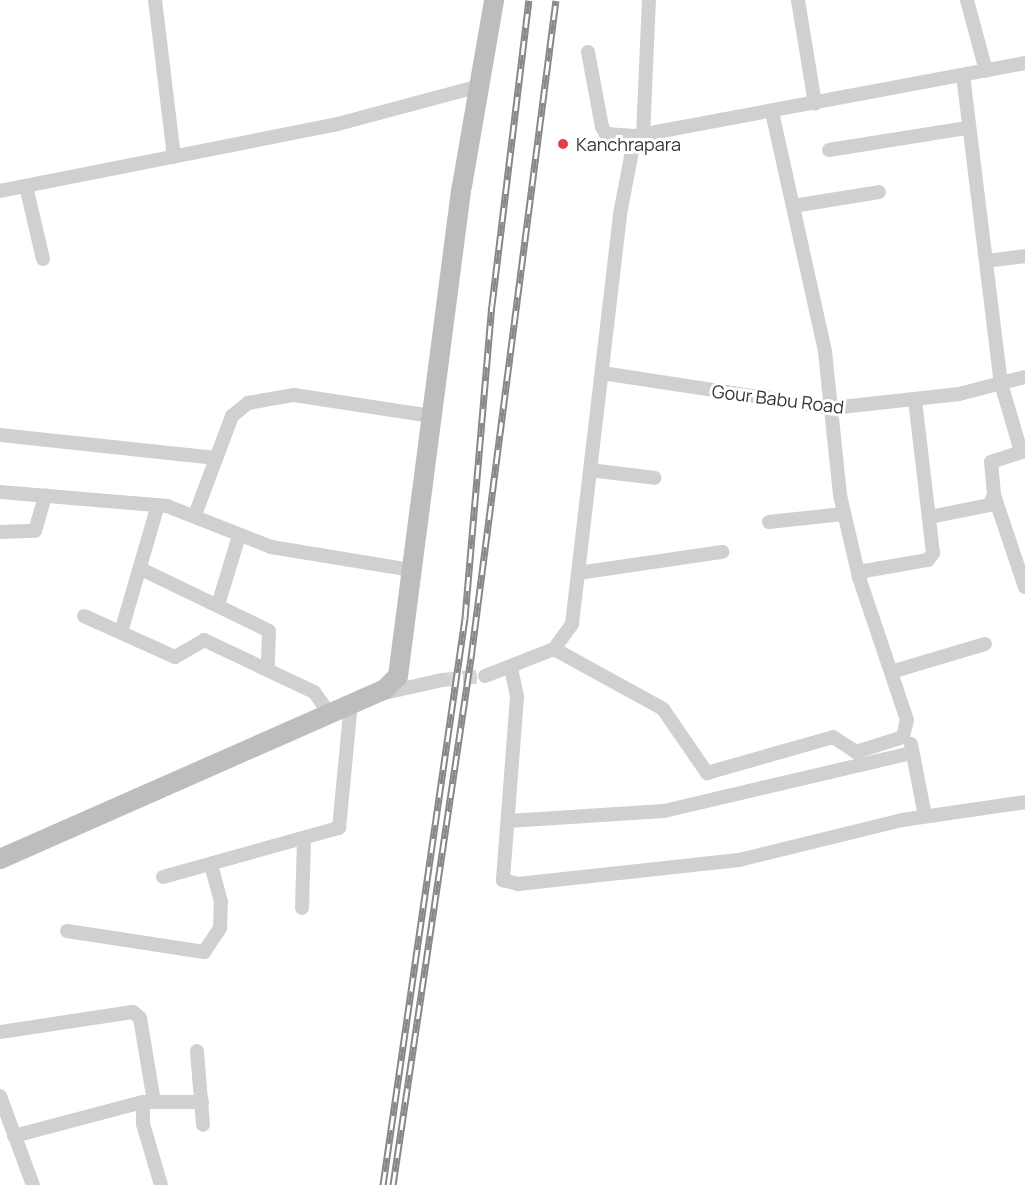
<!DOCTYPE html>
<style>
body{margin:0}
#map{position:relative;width:1025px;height:1185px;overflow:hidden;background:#fff;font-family:Manrope,sans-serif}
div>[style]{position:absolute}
.street-tunnel>*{height:14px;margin-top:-7px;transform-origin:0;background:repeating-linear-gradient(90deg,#d6d6d6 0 14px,transparent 0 21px)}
.street>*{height:14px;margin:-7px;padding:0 7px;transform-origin:7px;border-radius:7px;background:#d0d0d0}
.secondary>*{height:20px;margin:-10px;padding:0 10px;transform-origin:10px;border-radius:10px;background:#bdbdbd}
.rail>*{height:7px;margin-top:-3.5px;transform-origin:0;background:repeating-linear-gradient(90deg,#fff 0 14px,#888 0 28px);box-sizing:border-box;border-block:2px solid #888}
.dots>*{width:16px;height:16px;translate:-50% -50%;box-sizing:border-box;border:3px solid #fff;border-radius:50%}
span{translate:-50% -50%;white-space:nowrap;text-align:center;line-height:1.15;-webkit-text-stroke:6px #fff;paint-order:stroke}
.poi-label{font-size:18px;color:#333}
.left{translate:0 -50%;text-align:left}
.street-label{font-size:18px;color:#333}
</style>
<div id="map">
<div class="street-tunnel">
<i style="left:442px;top:680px;width:43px;rotate:-5.3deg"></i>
</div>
<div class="street">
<i style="left:155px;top:0;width:158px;rotate:83.1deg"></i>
<i style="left:798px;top:0;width:105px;rotate:80.7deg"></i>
<i style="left:967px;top:0;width:73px;rotate:75deg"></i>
<i style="left:588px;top:52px;width:76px;rotate:79.4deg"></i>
<i style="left:602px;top:127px;width:8px;rotate:60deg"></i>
<i style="left:606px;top:134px;width:29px;rotate:4deg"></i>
<i style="left:635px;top:136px;width:397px;rotate:-10.6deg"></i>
<i style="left:963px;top:75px;width:310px;rotate:83deg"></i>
<i style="left:1001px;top:383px;width:72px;rotate:73.8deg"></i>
<i style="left:772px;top:112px;width:246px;rotate:77.5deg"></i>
<i style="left:825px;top:352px;width:144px;rotate:84deg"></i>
<i style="left:840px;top:495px;width:84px;rotate:77deg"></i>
<i style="left:643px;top:136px;width:136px;rotate:-87.5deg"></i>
<i style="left:829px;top:150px;width:140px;rotate:-9.1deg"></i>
<i style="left:26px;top:186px;width:75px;rotate:76.9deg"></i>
<i style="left:0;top:191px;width:340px;rotate:-11.2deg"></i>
<i style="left:334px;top:125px;width:151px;rotate:-15deg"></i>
<i style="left:793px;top:206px;width:87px;rotate:-9.2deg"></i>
<i style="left:986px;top:261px;width:39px;rotate:-7deg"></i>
<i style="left:602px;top:373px;width:233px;rotate:8.7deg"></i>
<i style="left:832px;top:408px;width:128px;rotate:-6.3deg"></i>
<i style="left:959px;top:394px;width:68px;rotate:-14.4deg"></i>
<i style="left:0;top:435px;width:217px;rotate:6.1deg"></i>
<i style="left:590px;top:470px;width:65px;rotate:7deg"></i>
<i style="left:0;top:492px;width:168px;rotate:4.8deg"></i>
<i style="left:167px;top:506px;width:112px;rotate:21.5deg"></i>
<i style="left:271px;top:547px;width:143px;rotate:9.3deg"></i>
<i style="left:994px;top:495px;width:97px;rotate:71.4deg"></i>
<i style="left:195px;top:515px;width:106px;rotate:-69.5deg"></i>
<i style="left:232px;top:416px;width:21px;rotate:-39deg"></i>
<i style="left:248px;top:403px;width:47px;rotate:-9.9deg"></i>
<i style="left:294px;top:395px;width:139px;rotate:8.7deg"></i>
<i style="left:930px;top:517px;width:60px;rotate:-11.5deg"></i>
<i style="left:989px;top:505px;width:11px;rotate:-63deg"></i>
<i style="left:994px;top:495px;width:33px;rotate:-95deg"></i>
<i style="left:991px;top:462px;width:36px;rotate:-18deg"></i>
<i style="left:769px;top:522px;width:74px;rotate:-6.2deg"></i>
<i style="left:0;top:532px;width:35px;rotate:-2deg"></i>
<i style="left:35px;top:531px;width:37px;rotate:-74deg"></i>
<i style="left:141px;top:569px;width:142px;rotate:25.8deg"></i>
<i style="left:269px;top:631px;width:38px;rotate:92deg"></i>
<i style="left:578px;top:573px;width:146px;rotate:-8.3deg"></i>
<i style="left:218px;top:605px;width:72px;rotate:-73.1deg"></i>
<i style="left:84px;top:616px;width:100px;rotate:24.3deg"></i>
<i style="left:175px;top:657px;width:34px;rotate:-30deg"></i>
<i style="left:204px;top:640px;width:122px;rotate:25.3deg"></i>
<i style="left:314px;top:692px;width:26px;rotate:54deg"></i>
<i style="left:121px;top:632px;width:132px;rotate:-73.8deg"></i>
<i style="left:554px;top:649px;width:124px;rotate:28.8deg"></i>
<i style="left:663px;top:709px;width:78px;rotate:55.5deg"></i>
<i style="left:707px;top:773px;width:131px;rotate:-15.9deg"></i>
<i style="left:833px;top:737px;width:27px;rotate:33deg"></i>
<i style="left:856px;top:752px;width:49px;rotate:-17.7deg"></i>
<i style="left:903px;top:737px;width:17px;rotate:-77deg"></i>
<i style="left:907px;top:720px;width:151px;rotate:-108.6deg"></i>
<i style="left:859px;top:577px;width:8px;rotate:-50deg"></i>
<i style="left:864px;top:571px;width:65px;rotate:-9.8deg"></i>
<i style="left:928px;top:560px;width:9px;rotate:-54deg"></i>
<i style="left:933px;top:553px;width:154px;rotate:-96.7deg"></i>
<i style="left:511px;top:668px;width:30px;rotate:78deg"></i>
<i style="left:517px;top:697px;width:184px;rotate:94.4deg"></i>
<i style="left:503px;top:880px;width:16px;rotate:15deg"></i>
<i style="left:518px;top:884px;width:222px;rotate:-6.2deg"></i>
<i style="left:739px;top:860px;width:168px;rotate:-13.8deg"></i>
<i style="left:902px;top:820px;width:124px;rotate:-8.3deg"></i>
<i style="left:891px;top:672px;width:98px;rotate:-16.6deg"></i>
<i style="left:485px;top:676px;width:74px;rotate:-21.4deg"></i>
<i style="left:554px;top:649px;width:31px;rotate:-54deg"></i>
<i style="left:572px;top:624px;width:413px;rotate:-83.3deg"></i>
<i style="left:620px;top:214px;width:79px;rotate:-79.1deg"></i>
<i style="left:380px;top:694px;width:64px;rotate:-12.7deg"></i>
<i style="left:911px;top:744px;width:73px;rotate:79deg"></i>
<i style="left:508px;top:821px;width:156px;rotate:-3.7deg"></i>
<i style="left:664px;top:811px;width:255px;rotate:-13.2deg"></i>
<i style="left:163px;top:877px;width:183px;rotate:-15.6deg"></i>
<i style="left:339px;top:828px;width:125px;rotate:-84.5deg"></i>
<i style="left:302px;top:908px;width:68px;rotate:-88.3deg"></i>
<i style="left:67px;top:931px;width:139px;rotate:8.7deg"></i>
<i style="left:204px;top:952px;width:29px;rotate:-56deg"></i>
<i style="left:220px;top:928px;width:26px;rotate:-88deg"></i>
<i style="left:221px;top:902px;width:38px;rotate:-105deg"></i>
<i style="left:0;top:1032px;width:134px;rotate:-8.6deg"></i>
<i style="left:133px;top:1012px;width:9px;rotate:41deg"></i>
<i style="left:140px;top:1018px;width:85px;rotate:80.5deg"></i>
<i style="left:197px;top:1051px;width:74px;rotate:85.4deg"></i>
<i style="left:0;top:1096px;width:95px;rotate:69.7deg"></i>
<i style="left:143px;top:1102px;width:22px;rotate:90deg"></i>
<i style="left:143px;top:1124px;width:64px;rotate:73.6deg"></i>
<i style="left:14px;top:1136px;width:133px;rotate:-14.8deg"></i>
<i style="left:143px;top:1102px;width:59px"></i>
</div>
<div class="secondary">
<i style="left:0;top:859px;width:420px;rotate:-23.8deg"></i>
<i style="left:384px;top:690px;width:20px;rotate:-45deg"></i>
<i style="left:398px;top:676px;width:494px;rotate:-82.6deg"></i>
<i style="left:462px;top:186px;width:189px;rotate:-80.2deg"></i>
</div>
<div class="rail">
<i style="left:383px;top:1185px;width:573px;rotate:-81.77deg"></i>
<i style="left:465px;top:618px;width:314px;rotate:-85.1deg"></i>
<i style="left:492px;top:305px;width:307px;rotate:-83.1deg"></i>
<i style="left:393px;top:1185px;width:533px;rotate:-81.58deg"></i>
<i style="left:471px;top:658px;width:663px;rotate:-82.64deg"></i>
</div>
<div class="dots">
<i style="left:563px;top:144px;background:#df3f46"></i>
</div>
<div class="poi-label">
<span class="left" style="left:576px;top:144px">Kanchrapara</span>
</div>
<div class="street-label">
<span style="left:778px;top:399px;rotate:7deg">Gour Babu Road</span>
</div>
</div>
